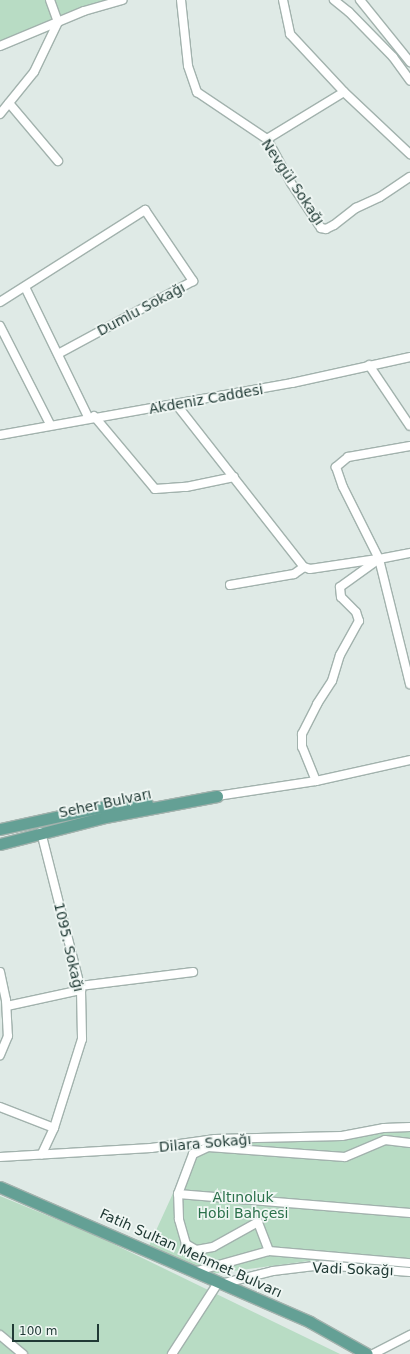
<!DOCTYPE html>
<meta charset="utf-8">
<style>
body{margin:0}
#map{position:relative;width:410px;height:1354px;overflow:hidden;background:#dfeae6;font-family:"DejaVu Sans",sans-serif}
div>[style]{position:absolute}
.green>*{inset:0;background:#b8dcc4}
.roads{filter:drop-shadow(1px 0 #a2b2ad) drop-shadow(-1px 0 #a2b2ad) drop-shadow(0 1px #a2b2ad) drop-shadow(0 -1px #a2b2ad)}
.minor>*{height:8px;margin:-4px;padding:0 4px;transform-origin:4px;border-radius:4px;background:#fff}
.major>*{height:11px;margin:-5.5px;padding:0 5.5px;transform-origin:5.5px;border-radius:5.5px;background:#64a095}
span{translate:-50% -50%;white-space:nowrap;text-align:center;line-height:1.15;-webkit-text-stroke:3.5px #f0f7f4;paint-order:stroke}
.street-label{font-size:14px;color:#203a35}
.park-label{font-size:14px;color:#2b714b}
.scale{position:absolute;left:12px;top:1324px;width:87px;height:18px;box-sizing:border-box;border:2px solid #203a35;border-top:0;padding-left:5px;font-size:12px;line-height:14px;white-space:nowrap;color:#203a35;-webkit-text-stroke:3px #f0f7f4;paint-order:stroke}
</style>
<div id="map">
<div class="green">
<i style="clip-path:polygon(0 0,122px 0,0 46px)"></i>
<i style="clip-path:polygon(410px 1130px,410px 1268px,309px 1261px,211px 1274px,148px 1248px,196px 1143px)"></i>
<i style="clip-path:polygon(0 1196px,97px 1236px,340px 1354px,0 1354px)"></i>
</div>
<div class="roads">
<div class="minor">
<i style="left:181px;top:0;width:66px;rotate:83.9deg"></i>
<i style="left:188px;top:66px;width:28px;rotate:71deg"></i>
<i style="left:197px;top:92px;width:84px;rotate:33.9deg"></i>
<i style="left:267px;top:139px;width:50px;rotate:61.4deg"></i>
<i style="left:291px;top:183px;width:54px;rotate:56.3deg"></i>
<i style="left:321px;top:228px;width:5px;rotate:11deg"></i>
<i style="left:326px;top:229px;width:9px;rotate:-27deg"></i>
<i style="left:334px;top:225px;width:28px;rotate:-38deg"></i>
<i style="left:356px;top:208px;width:26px;rotate:-25deg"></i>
<i style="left:380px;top:197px;width:36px;rotate:-34deg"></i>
<i style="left:283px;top:0;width:35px;rotate:78deg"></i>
<i style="left:290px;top:34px;width:79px;rotate:47deg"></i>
<i style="left:344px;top:92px;width:91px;rotate:43.2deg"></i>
<i style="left:334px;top:0;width:19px;rotate:39deg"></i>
<i style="left:349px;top:12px;width:63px;rotate:45.6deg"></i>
<i style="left:393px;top:57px;width:29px;rotate:54deg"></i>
<i style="left:360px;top:0;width:80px;rotate:51.1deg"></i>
<i style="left:0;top:46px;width:91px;rotate:-22.6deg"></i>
<i style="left:84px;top:11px;width:40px;rotate:-16deg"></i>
<i style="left:9px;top:103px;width:76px;rotate:49.8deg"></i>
<i style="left:0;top:114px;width:54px;rotate:-51deg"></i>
<i style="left:34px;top:72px;width:55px;rotate:-64.4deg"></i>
<i style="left:58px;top:22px;width:23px;rotate:-110deg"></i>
<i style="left:267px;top:139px;width:90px;rotate:-31.4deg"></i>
<i style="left:25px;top:287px;width:144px;rotate:64.1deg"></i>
<i style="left:0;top:302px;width:172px;rotate:-32.4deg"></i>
<i style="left:145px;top:210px;width:86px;rotate:55.9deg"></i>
<i style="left:193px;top:281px;width:153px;rotate:151.6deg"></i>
<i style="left:0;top:326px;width:110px;rotate:63deg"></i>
<i style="left:369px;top:365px;width:73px;rotate:56.1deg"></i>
<i style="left:176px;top:404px;width:207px;rotate:51.9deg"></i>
<i style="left:304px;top:567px;width:6px;rotate:18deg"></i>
<i style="left:310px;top:569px;width:68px;rotate:-8.5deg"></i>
<i style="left:94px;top:416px;width:95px;rotate:50.1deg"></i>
<i style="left:155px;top:489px;width:31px;rotate:-4deg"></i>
<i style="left:186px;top:487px;width:49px;rotate:-11.8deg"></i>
<i style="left:0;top:435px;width:297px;rotate:-10.1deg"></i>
<i style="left:292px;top:383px;width:121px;rotate:-12.4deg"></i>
<i style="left:410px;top:446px;width:63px;rotate:169.9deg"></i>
<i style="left:348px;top:457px;width:16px;rotate:140deg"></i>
<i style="left:336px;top:467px;width:21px;rotate:71deg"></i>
<i style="left:343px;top:487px;width:80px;rotate:63.4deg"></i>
<i style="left:379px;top:559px;width:129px;rotate:76.1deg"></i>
<i style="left:230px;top:585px;width:65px;rotate:-9.8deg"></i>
<i style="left:294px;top:574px;width:12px;rotate:-35deg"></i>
<i style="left:316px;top:781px;width:37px;rotate:-112deg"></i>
<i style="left:302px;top:747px;width:13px;rotate:-90deg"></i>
<i style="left:302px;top:734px;width:34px;rotate:-63deg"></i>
<i style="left:317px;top:704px;width:27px;rotate:-57deg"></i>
<i style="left:332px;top:681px;width:27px;rotate:-73deg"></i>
<i style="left:340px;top:655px;width:39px;rotate:-61deg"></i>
<i style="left:359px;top:621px;width:9px;rotate:-108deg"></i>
<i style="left:356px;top:612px;width:21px;rotate:-135deg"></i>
<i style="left:341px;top:597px;width:10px;rotate:-96deg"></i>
<i style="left:340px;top:587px;width:48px;rotate:-35.7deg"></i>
<i style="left:379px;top:559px;width:32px;rotate:-11deg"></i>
<i style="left:217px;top:796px;width:100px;rotate:-8.6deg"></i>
<i style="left:316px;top:781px;width:96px;rotate:-12.6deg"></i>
<i style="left:41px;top:832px;width:163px;rotate:75.8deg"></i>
<i style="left:81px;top:990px;width:49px;rotate:88.8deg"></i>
<i style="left:82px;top:1039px;width:93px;rotate:107.5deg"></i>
<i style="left:54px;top:1128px;width:29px;rotate:115deg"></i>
<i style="left:0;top:972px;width:29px;rotate:78deg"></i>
<i style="left:6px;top:1000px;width:36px;rotate:87deg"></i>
<i style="left:8px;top:1036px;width:21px;rotate:113deg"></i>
<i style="left:80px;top:986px;width:114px;rotate:-7.1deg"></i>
<i style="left:7px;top:1006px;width:76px;rotate:-12.2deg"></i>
<i style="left:0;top:1107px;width:58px;rotate:21.3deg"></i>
<i style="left:0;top:1157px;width:151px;rotate:-3.4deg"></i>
<i style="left:151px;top:1148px;width:65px;rotate:-8deg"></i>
<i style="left:215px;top:1139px;width:127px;rotate:-1.4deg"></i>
<i style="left:342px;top:1136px;width:43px;rotate:-10.8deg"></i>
<i style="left:384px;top:1128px;width:26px;rotate:-2deg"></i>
<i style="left:178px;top:1194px;width:233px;rotate:4.7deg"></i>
<i style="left:269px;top:1251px;width:31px;rotate:-111deg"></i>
<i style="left:258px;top:1222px;width:51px;rotate:150.9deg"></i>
<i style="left:213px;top:1247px;width:17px;rotate:170deg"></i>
<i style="left:196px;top:1250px;width:12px;rotate:-149deg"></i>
<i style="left:186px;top:1244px;width:26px;rotate:-106deg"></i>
<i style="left:179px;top:1219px;width:25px;rotate:-92deg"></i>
<i style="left:178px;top:1194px;width:43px;rotate:-69.4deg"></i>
<i style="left:193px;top:1154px;width:17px;rotate:-25deg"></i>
<i style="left:208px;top:1147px;width:137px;rotate:4.2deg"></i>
<i style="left:345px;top:1157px;width:43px;rotate:-23deg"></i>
<i style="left:385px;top:1140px;width:25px;rotate:7deg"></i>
<i style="left:197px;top:1271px;width:75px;rotate:-15.5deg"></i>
<i style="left:269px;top:1251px;width:142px;rotate:4.9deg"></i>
<i style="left:225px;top:1283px;width:49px;rotate:-14deg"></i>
<i style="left:273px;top:1271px;width:50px;rotate:-6.8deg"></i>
<i style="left:323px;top:1265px;width:87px;rotate:4.6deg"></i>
<i style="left:0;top:1335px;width:30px;rotate:40deg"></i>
<i style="left:172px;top:1354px;width:81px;rotate:-57.1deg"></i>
<i style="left:373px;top:1354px;width:42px;rotate:-27.2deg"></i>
</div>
<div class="major">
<i style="left:0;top:829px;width:103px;rotate:-12.3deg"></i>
<i style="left:101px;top:807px;width:46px;rotate:-5deg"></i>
<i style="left:0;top:844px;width:108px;rotate:-14.4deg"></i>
<i style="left:105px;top:817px;width:114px;rotate:-10.6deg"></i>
<i style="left:0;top:1187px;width:338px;rotate:23.5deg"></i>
<i style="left:310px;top:1322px;width:65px;rotate:29.3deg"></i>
</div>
</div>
<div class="street-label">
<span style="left:293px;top:182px;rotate:56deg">Nevgül Sokağı</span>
<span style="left:141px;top:309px;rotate:-28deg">Dumlu Sokağı</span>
<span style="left:206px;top:399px;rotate:-10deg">Akdeniz Caddesi</span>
<span style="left:105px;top:803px;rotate:-12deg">Seher Bulvarı</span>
<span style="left:69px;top:947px;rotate:77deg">1095. Sokağı</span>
<span style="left:205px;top:1143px;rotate:-5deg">Dilara Sokağı</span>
<span style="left:191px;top:1253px;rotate:24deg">Fatih Sultan Mehmet Bulvarı</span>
<span style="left:353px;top:1269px;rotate:2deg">Vadi Sokağı</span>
</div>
<div class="park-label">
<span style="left:243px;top:1205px">Altınoluk<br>Hobi Bahçesi</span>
</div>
<div class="scale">100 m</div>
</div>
